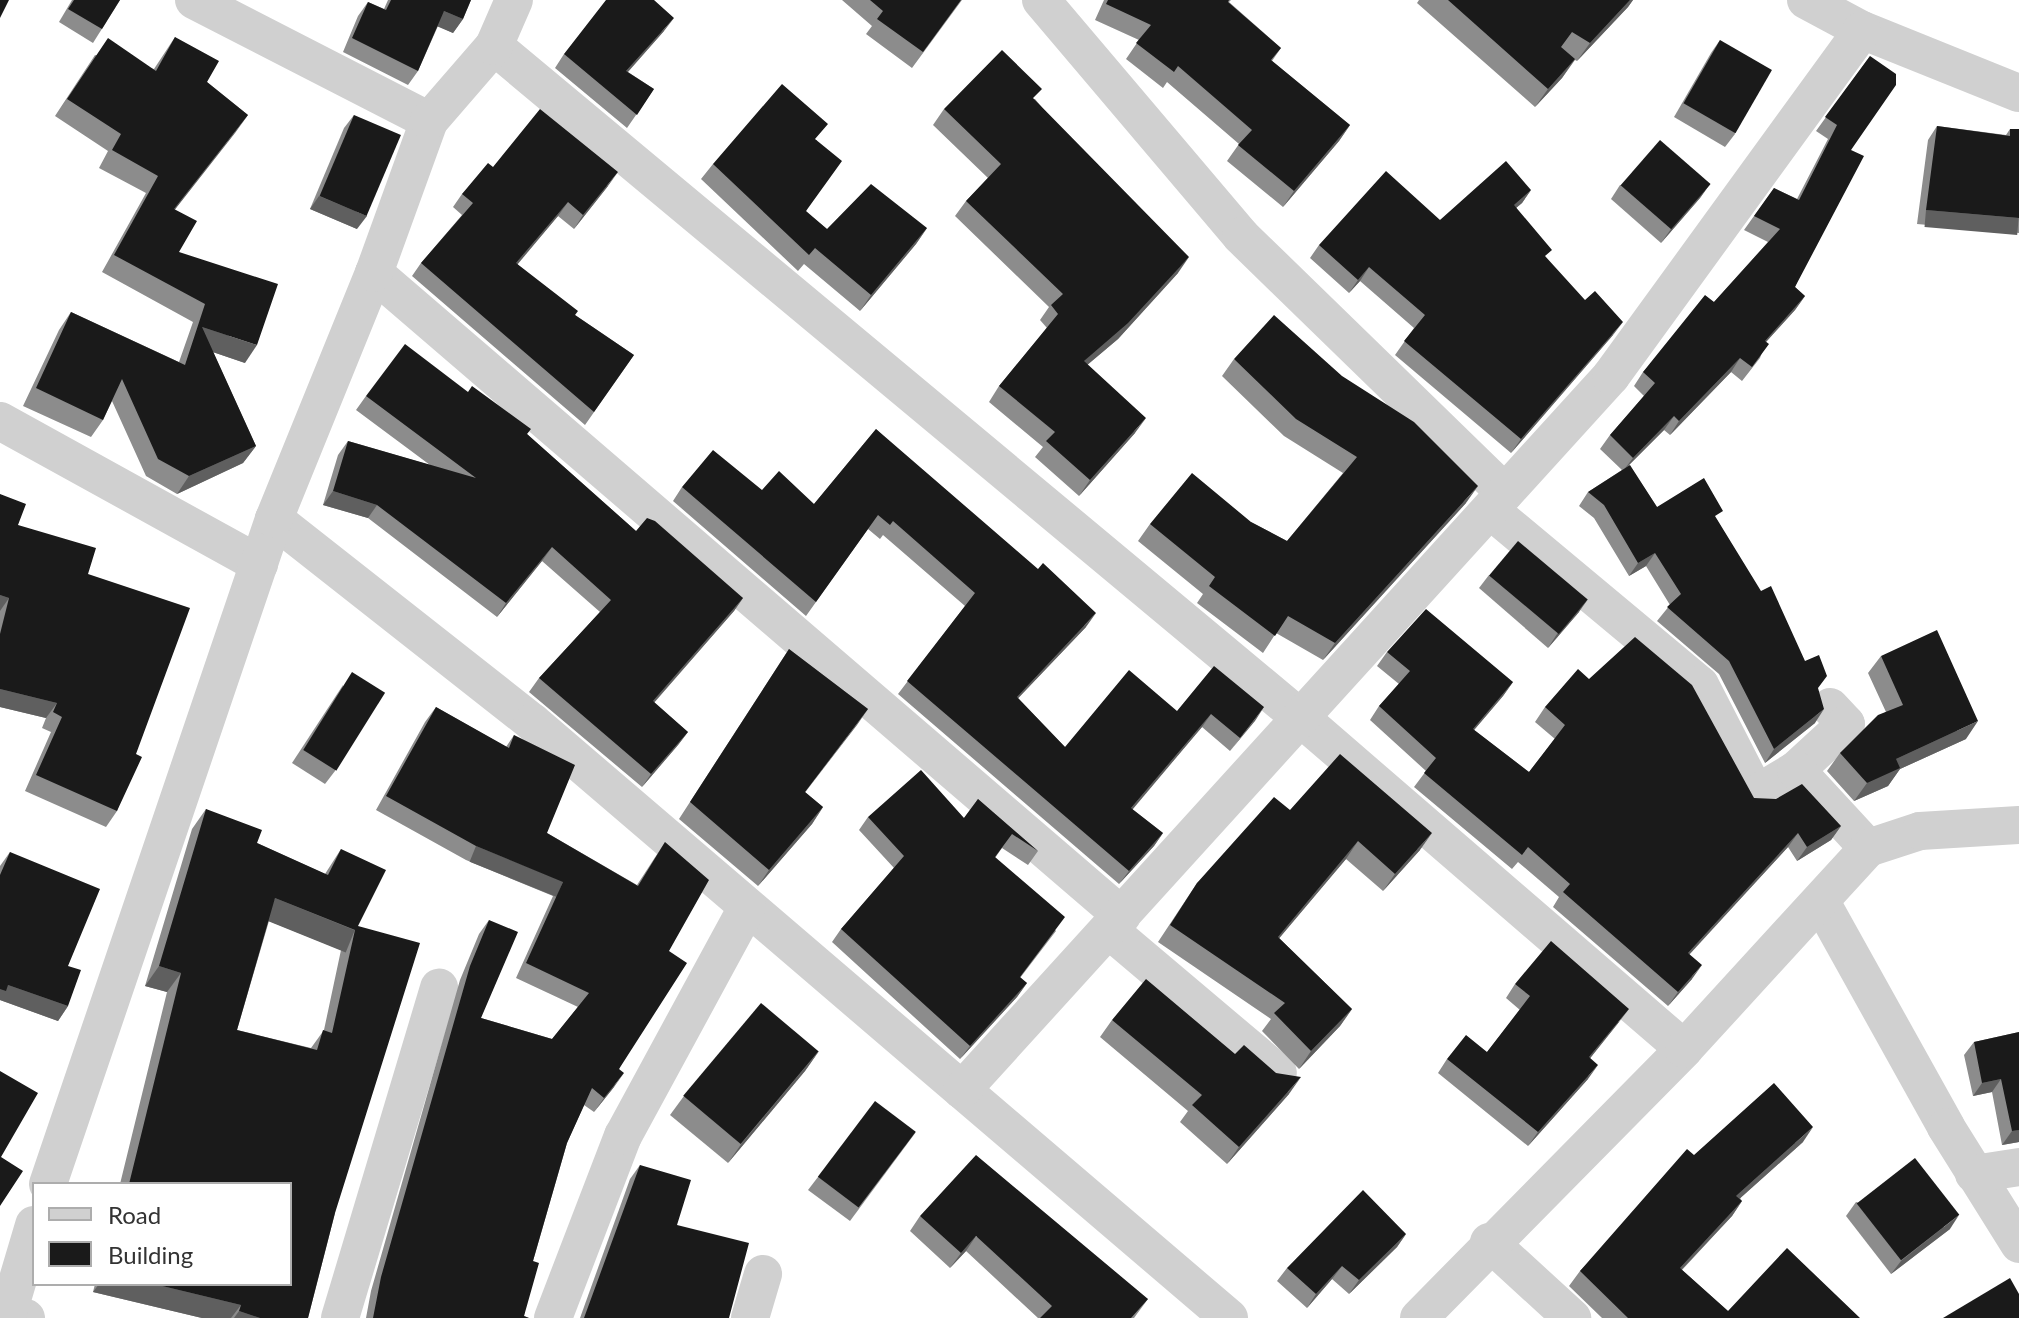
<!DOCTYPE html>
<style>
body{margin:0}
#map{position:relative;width:2019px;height:1318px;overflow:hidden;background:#fff;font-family:Lato,sans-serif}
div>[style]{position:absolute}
.minor>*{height:38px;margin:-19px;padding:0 19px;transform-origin:19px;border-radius:19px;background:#d0d0d0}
.wall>*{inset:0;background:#8c8c8c}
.shaded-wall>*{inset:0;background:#5f5f5f;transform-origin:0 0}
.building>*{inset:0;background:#1a1a1a;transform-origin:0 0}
span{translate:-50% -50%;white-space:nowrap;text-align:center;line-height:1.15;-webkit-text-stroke:8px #fff;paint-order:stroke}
.legend{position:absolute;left:32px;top:1182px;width:260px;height:104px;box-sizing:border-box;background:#fff;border:2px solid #adadad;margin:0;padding:10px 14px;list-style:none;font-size:24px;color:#333}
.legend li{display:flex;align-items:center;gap:16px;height:40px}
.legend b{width:40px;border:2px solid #adadad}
</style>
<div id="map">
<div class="minor">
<i style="left:194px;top:0;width:264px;rotate:27.2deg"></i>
<i style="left:1041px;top:0;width:309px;rotate:49.7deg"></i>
<i style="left:1241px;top:236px;width:368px;rotate:44.2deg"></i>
<i style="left:1806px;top:0;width:64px;rotate:28.2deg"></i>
<i style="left:1862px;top:30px;width:169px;rotate:21.9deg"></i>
<i style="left:494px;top:46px;width:1053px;rotate:39.8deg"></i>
<i style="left:1303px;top:720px;width:503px;rotate:40.81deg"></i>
<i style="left:374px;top:273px;width:986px;rotate:40.68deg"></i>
<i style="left:0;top:421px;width:296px;rotate:28.9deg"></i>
<i style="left:1490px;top:510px;width:273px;rotate:39.8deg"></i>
<i style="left:1700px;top:685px;width:123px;rotate:62.8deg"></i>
<i style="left:1756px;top:794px;width:47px;rotate:-31deg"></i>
<i style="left:274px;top:519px;width:328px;rotate:38.2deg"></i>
<i style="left:532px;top:722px;width:566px;rotate:40.56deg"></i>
<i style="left:1830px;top:707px;width:23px;rotate:47deg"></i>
<i style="left:1846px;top:724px;width:68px;rotate:137.4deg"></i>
<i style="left:1796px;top:770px;width:106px;rotate:47.3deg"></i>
<i style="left:1821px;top:902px;width:257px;rotate:60.9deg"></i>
<i style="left:1946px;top:1127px;width:138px;rotate:58deg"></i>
<i style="left:1109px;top:930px;width:221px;rotate:40.2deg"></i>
<i style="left:1974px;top:1174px;width:46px;rotate:-8.8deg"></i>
<i style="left:48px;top:1184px;width:702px;rotate:-71.23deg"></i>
<i style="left:274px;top:519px;width:266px;rotate:-67.9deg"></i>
<i style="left:374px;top:273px;width:162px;rotate:-70.1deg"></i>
<i style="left:429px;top:121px;width:99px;rotate:-49.1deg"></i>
<i style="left:494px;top:46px;width:50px;rotate:-66.5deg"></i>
<i style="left:1489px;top:1242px;width:113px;rotate:42.5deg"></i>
<i style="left:26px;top:1318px;width:19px;rotate:-164deg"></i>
<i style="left:8px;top:1313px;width:92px;rotate:-73.5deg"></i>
<i style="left:340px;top:1318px;width:345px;rotate:-73.3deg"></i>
<i style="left:553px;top:1318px;width:195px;rotate:-69deg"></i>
<i style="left:623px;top:1136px;width:260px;rotate:-61.5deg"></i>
<i style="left:750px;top:1318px;width:46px;rotate:-73.5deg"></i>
<i style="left:1229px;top:1318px;width:351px;rotate:-139.5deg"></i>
<i style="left:962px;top:1090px;width:965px;rotate:-47.73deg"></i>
<i style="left:1611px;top:376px;width:427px;rotate:-54deg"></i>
<i style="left:1419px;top:1318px;width:378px;rotate:-45.4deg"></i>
<i style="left:1684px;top:1049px;width:273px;rotate:-47.5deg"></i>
<i style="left:1868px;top:848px;width:55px;rotate:-18.1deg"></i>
<i style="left:1920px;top:831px;width:99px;rotate:-3.5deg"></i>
</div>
<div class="wall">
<i style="clip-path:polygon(72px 0,120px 0,93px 43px,59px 22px)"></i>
<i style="clip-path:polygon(388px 0,471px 0,463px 19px,453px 33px,438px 26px,418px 71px,408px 85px,343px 52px,358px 16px,368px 2px,384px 9px)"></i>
<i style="clip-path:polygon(842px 0,962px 0,912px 68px,866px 34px,872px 26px)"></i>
<i style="clip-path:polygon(1104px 0,1231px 0,1229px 2px,1281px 48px,1272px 61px,1350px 125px,1339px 141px,1283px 207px,1227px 161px,1239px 144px,1167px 82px,1163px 88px,1126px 59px,1139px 40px,1095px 20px)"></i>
<i style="clip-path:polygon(1419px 0,1633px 0,1628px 7px,1577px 61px,1575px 60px,1562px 78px,1535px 107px,1417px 3px)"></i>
<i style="clip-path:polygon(664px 31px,628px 72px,654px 89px,627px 128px,555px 68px,564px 54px)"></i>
<i style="clip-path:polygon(175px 37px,207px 82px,248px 115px,175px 209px,179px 252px,245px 363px,213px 352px,256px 446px,243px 463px,177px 494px,146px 476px,112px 401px,103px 420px,91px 437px,23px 406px,59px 330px,71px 312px,179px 362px,193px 322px,102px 272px,146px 193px,99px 168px,108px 151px,55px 116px,95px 55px,154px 69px)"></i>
<i style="clip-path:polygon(1720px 40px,1735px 134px,1725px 147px,1674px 117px,1711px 53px)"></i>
<i style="clip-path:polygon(1870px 56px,1851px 150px,1795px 287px,1805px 296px,1795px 310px,1766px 342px,1760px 358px,1742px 381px,1731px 372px,1670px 435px,1664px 430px,1629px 465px,1657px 507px,1717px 520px,1818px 688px,1815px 723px,1765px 763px,1719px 674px,1657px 621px,1670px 605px,1646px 566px,1629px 576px,1594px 518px,1579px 506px,1588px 492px,1622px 470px,1600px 449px,1610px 435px,1644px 396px,1634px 386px,1643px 372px,1714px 302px,1768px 242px,1744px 230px,1774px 188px,1797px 199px,1828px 139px,1816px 131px)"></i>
<i style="clip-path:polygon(1035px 99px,1178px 273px,1118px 339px,1087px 365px,1135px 433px,1079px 496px,1035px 457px,1043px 447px,989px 402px,999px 386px,1047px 328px,1040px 320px,1049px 307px,955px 216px,966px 201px,988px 178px,933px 125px,944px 109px)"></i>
<i style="clip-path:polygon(354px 115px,357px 229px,310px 209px,344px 128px)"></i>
<i style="clip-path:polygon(1937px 126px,2006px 135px,2010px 129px,2019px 129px,2019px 233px,1917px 224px,1928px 140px)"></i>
<i style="clip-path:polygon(817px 140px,806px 212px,827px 229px,927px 228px,916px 244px,860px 311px,804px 264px,798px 271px,701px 179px,713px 164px)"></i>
<i style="clip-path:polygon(493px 167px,608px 186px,574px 229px,558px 216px,517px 264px,575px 315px,634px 355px,585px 425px,412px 276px,421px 263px,462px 215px,453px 207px,462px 194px)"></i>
<i style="clip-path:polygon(1710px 184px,1700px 198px,1661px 243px,1611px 199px,1620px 185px)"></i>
<i style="clip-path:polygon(1531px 190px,1522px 203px,1516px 208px,1546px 258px,1613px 335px,1511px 453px,1395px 355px,1414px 328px,1360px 281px,1349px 293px,1310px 258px,1319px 245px,1440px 220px)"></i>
<i style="clip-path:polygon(1234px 359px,1466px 503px,1323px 660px,1276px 633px,1263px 653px,1197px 603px,1203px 594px,1138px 541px,1150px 524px,1251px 522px,1287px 541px,1343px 473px,1284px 436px,1222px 376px)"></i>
<i style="clip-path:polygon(468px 392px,527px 434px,636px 531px,743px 598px,734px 611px,654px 703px,688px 732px,678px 745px,642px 787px,529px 692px,539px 678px,600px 612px,542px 561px,497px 617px,368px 518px,323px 505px,338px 455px,348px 441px,430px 465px,356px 410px,366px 396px)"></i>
<i style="clip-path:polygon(876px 429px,1086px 627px,1018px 698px,1065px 747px,1177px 711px,1264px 707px,1230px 751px,1202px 727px,1132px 809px,1163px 833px,1154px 846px,1119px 884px,898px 694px,965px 606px,883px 535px,880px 539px,868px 529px,806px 616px,673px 501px,682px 487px,762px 490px,814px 504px)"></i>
<i style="clip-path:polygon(0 494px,18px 525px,136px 754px,117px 811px,106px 827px,25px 791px,51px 732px,42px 728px,46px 718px,0 707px)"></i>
<i style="clip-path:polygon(1489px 575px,1579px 612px,1548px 648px,1479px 588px)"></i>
<i style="clip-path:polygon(789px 649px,868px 709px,805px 792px,823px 807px,812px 824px,758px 886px,679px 819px)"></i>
<i style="clip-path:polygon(1387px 652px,1513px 682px,1503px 696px,1474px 730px,1529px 772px,1555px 739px,1535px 722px,1545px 707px,1589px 679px,1754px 798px,1841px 826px,1831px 840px,1797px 861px,1788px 847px,1689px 954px,1692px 979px,1668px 1006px,1553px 907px,1559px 897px,1518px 862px,1512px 869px,1414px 787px,1426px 771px,1370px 720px,1379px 706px,1399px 684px,1377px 666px)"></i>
<i style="clip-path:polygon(1881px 656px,1966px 739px,1900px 769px,1888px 786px,1854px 801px,1827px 771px,1840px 753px,1886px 712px,1868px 673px)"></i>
<i style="clip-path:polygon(343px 685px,335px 771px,325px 784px,292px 763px)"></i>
<i style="clip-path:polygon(436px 707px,506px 747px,514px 735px,547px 833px,637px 885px,665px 842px,669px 951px,619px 1069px,614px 1087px,594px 1112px,584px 1105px,567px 1143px,533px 1261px,524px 1316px,529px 1318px,366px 1318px,371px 1291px,460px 980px,479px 934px,489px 920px,481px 1018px,552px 1039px,578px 1007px,516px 978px,553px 896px,466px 860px,376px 810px,425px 722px)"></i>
<i style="clip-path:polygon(978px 799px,1038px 851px,1028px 865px,1002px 848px,995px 858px,1056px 931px,1020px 978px,1027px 983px,1017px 997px,960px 1059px,832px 942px,841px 929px,894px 868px,859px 830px,868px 817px,964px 818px)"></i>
<i style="clip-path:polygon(evenodd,206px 809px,257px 843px,325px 874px,341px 849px,358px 926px,335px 1213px,308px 1318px,202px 1318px,93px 1292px,95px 1284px,290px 1284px,290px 1184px,120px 1184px,167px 992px,145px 986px,192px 829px,206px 809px,269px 921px,341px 950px,324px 1030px,311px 1048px,237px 1030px,269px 921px)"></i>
<i style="clip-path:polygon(1290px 810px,1420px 850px,1383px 891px,1346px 859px,1279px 938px,1352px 1009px,1340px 1026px,1299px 1069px,1262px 1031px,1271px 1019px,1158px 942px,1197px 883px)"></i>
<i style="clip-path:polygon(10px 852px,68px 966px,68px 1006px,58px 1021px,0 1000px,0 866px)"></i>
<i style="clip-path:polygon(1515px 984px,1619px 1022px,1590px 1058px,1588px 1079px,1528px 1146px,1438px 1073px,1447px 1059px,1487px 1052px,1520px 1010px,1506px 998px)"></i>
<i style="clip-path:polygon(1112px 1020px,1235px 1054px,1276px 1073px,1289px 1094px,1227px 1164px,1180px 1122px,1188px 1111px,1100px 1037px)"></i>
<i style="clip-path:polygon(2019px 1032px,2019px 1142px,2002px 1145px,1992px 1092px,1973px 1096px,1964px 1055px,1974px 1042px)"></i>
<i style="clip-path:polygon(819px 1051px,805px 1071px,728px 1163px,670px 1115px,684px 1096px)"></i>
<i style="clip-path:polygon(916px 1132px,850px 1221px,808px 1190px,818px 1177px)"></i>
<i style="clip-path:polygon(1803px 1142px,1740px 1198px,1742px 1201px,1732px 1216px,1682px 1270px,1728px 1311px,1860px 1318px,1602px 1318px,1569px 1286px,1580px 1271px,1694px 1155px)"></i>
<i style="clip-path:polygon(640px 1165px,677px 1225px,729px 1318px,580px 1318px,630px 1179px)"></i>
<i style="clip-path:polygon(1856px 1202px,1950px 1229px,1891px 1274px,1846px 1216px)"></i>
<i style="clip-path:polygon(920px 1216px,1148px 1299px,1134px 1318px,1038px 1318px,966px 1251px,950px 1268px,910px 1231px)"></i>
<i style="clip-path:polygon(1406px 1234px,1397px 1247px,1349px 1294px,1332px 1279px,1307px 1308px,1277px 1281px,1287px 1268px)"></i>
</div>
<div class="shaded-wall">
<i style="clip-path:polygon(1630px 0,1633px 0,1628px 7px,1577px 61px,1590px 43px)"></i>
<i style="clip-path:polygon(444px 11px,463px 19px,453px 33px,434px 25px)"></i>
<i style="clip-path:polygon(674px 18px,664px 31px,617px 84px,626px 71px)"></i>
<i style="clip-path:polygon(1575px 59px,1562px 78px,1535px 107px,1548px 89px)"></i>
<i style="clip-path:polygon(248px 115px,235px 133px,162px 226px,174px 209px)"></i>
<i style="clip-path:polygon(1350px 125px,1339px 141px,1283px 207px,1294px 191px)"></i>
<i style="clip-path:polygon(618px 172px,608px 186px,574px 229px,583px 215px)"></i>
<i style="clip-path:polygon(1710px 184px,1700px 198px,1661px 243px,1671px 229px)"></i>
<i style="clip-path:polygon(1531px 190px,1522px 203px,1504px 218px,1514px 205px)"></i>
<i style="clip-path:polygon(319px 196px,367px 216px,357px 229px,310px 209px)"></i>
<i style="clip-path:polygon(568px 202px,558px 216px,507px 277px,516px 263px)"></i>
<i style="left:1926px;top:210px;width:93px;height:17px;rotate:5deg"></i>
<i style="clip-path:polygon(927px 228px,916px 244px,860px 311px,871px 295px)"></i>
<i style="clip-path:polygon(1189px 257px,1178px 273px,1118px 339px,1073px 377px,1084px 361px)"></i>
<i style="clip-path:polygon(1369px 267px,1360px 281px,1349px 293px,1358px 280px)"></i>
<i style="clip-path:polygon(1805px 296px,1795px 310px,1755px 354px,1765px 341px)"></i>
<i style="clip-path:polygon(1623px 322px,1613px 335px,1511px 453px,1521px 439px)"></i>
<i style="clip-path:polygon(202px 327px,257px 345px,245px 363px,192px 345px)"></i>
<i style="clip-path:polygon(1740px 358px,1731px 372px,1670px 435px,1679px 421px)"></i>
<i style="clip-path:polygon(1674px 416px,1664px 430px,1623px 471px,1633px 458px)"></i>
<i style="clip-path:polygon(1146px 418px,1135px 433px,1079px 496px,1090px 480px)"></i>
<i style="clip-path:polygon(256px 446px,243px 463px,177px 494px,189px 476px)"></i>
<i style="clip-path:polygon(1478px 486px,1466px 503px,1323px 660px,1335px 643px)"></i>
<i style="clip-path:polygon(333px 491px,377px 505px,368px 518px,323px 505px)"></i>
<i style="clip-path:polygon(552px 547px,542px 561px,497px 617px,506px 603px)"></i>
<i style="clip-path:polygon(1655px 553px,1646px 566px,1629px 576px,1638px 563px)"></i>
<i style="clip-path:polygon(0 595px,9px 598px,0 611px)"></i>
<i style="clip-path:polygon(743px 598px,734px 611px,643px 715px,653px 701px)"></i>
<i style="clip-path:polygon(1588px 599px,1579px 612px,1548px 648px,1557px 634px)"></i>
<i style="clip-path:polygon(1096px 613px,1086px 627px,1007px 710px,1017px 697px)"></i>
<i style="clip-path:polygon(1513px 682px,1503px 696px,1463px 743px,1473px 729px)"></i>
<i style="clip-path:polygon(0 689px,57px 703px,46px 718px,0 707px)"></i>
<i style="clip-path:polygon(1264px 707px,1255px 721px,1230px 751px,1240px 738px)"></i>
<i style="clip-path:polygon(868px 709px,857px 725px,793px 808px,805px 792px)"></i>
<i style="clip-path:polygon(1824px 709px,1815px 723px,1765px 763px,1774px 749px)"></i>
<i style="clip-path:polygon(1211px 714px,1202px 727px,1122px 822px,1131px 808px)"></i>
<i style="clip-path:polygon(1978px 721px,1966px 739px,1900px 769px,1888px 786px,1854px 801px,1867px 783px,1896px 759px)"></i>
<i style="clip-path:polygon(688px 732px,678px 745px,642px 787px,651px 774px)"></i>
<i style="clip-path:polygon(823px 807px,812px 824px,758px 886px,769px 870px)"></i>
<i style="clip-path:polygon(1841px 826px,1831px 840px,1797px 861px,1807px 847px)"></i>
<i style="clip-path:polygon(1163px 833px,1154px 846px,1119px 884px,1129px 871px)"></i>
<i style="clip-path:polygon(1432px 833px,1420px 850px,1383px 891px,1395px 874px)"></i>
<i style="clip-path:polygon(1798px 833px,1788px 847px,1678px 967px,1688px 953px)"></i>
<i style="clip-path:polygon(1358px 841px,1346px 859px,1266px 954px,1278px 937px)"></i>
<i style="left:476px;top:846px;width:94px;height:17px;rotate:22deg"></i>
<i style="left:275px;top:898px;width:86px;height:24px;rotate:22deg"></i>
<i style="clip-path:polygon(1702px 965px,1692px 979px,1668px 1006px,1678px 992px)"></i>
<i style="clip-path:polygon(159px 966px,181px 973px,167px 992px,145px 986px)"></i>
<i style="clip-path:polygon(1027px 983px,1017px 997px,960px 1059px,970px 1046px)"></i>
<i style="clip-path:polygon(8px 985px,68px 1006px,58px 1021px,0 1000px,0 989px)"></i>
<i style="clip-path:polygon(1352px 1009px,1340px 1026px,1299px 1069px,1311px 1051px)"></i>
<i style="clip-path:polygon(1629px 1009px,1619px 1022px,1580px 1071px,1589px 1057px)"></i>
<i style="clip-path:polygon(819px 1051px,805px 1071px,728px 1163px,742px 1143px)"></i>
<i style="clip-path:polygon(1598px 1065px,1588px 1079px,1528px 1146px,1538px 1132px)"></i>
<i style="clip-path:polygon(624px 1073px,614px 1087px,594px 1112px,604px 1098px)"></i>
<i style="clip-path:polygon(1301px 1077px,1289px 1094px,1227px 1164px,1239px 1147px)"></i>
<i style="clip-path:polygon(2001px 1079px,1992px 1092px,1973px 1096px,1982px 1083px)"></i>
<i style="clip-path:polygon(1813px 1127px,1803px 1142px,1726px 1211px,1736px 1196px)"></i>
<i style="clip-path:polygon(2019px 1130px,2019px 1142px,2002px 1145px,2012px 1131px)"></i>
<i style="clip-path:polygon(1742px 1201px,1732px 1216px,1669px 1283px,1680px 1268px)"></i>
<i style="clip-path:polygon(1959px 1215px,1950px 1229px,1891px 1274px,1901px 1261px)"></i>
<i style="clip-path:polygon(1406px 1234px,1397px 1247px,1349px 1294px,1359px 1280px)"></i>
<i style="clip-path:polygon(976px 1236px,966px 1251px,950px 1268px,961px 1253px)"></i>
<i style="clip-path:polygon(1342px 1266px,1332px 1279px,1307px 1308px,1316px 1294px)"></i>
<i style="clip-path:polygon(99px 1284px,154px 1284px,241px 1305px,231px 1318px,202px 1318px,93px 1292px)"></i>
<i style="clip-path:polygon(239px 1311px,260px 1318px,234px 1318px)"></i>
</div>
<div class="building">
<i style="clip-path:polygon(0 0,9px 0,0 18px)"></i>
<i style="clip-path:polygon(74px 0,120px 0,102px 29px,68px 9px)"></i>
<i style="clip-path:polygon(391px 0,471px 0,463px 19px,444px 11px,418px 71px,352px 38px,368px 2px,386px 10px)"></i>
<i style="clip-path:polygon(606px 0,654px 0,674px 18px,626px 71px,654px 89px,637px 115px,564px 54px)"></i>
<i style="clip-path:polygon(870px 0,961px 0,923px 52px,877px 19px,883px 11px)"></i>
<i style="clip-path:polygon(1108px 0,1229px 0,1228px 2px,1281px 48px,1271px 60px,1350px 125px,1294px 191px,1238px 145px,1252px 130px,1178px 66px,1174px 72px,1136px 43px,1151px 25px,1106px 4px)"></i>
<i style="clip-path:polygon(1448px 0,1630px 0,1590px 43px,1572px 32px,1561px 47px,1575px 59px,1548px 89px)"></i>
<i style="clip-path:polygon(175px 37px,219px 61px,207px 82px,248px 115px,174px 209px,197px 221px,179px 252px,278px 284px,257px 345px,202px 327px,256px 446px,189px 476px,158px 459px,122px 379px,103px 420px,36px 388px,71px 312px,185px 365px,205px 304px,114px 255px,158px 176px,112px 150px,121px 134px,67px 99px,108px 38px,156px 71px)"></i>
<i style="left:1720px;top:40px;width:60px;height:73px;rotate:30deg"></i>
<i style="clip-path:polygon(1002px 50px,1042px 89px,1033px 98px,1189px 257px,1128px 323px,1084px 361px,1146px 418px,1090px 480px,1046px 441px,1055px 432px,999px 386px,1058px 314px,1051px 305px,1063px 294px,966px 201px,1001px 164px,944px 109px)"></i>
<i style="clip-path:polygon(1870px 56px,1896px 74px,1896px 85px,1851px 150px,1864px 156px,1795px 287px,1805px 296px,1765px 341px,1769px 344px,1752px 367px,1740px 358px,1679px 421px,1674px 416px,1633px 458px,1610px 435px,1655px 383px,1643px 372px,1705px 295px,1714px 302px,1780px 229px,1754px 216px,1774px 188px,1799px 200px,1837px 125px,1825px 117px)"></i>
<i style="clip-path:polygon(782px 84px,828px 124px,815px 139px,842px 161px,806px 211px,827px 229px,871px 184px,927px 228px,871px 295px,815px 248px,809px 255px,713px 164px)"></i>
<i style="clip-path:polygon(540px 109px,618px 172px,583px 215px,568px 202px,516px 263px,578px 311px,575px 315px,634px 355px,594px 412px,421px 263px,473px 203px,462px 194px,488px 163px,493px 167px)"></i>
<i style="left:354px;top:115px;width:51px;height:88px;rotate:23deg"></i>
<i style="clip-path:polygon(1937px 126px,2010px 136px,2010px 129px,2019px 129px,2019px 218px,1926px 210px)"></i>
<i style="left:1660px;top:140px;width:67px;height:60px;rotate:41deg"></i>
<i style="clip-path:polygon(1506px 161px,1531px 190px,1514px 205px,1552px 250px,1545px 256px,1585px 300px,1595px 291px,1623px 322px,1521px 439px,1404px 341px,1425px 315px,1369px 267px,1358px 280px,1319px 245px,1386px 171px,1440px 220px)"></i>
<i style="clip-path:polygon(1274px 315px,1342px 376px,1414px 422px,1478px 486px,1335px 643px,1288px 616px,1275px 636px,1209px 586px,1215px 577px,1150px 524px,1192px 473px,1251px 522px,1287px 541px,1357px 457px,1296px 419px,1234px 359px)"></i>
<i style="clip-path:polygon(405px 344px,468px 392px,472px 386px,531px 429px,527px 434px,636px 531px,647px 518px,655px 521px,743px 598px,653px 701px,688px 732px,651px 774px,539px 678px,611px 600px,552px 547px,506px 603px,377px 505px,333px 491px,348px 441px,476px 478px,366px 396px)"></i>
<i style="clip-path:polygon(876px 429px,1038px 569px,1043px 563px,1096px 613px,1017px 697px,1065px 747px,1129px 670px,1177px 711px,1214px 666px,1264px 707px,1240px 738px,1211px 714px,1131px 808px,1163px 833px,1129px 871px,907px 681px,975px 593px,893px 521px,890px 525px,878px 515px,816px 602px,682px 487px,713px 450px,762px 490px,779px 471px,814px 504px)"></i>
<i style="clip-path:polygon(1630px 465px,1657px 507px,1704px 478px,1723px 511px,1715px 516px,1761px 591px,1771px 586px,1805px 661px,1819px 655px,1827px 676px,1818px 688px,1824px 709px,1774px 749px,1729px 661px,1667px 607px,1681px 594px,1655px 553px,1638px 563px,1604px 505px,1588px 492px)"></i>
<i style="clip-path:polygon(0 494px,26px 504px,18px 525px,96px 548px,88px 574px,190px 608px,136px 754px,142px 757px,117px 811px,36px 775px,62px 717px,53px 712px,57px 703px,0 689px,0 634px,9px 598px,0 595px)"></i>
<i style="left:1518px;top:541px;width:91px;height:45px;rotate:40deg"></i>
<i style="clip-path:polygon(1426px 609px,1513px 682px,1473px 729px,1529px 772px,1565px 725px,1545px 707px,1578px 669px,1589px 679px,1635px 637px,1692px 685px,1754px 798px,1776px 799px,1802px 784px,1841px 826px,1807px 847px,1798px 833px,1688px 953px,1702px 965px,1678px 992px,1563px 892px,1570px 884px,1528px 847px,1522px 855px,1424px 773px,1436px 758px,1379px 706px,1410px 671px,1387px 652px)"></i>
<i style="clip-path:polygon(1937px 630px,1978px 721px,1896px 759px,1900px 768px,1867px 783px,1840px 753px,1878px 715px,1903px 705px,1881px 656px)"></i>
<i style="clip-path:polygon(789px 649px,868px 709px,805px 792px,823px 807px,769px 870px,690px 802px)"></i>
<i style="left:352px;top:672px;width:39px;height:92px;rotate:32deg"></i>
<i style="clip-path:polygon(436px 707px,509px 748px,514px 735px,575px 765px,547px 833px,638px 886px,665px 842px,709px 880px,669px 951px,687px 963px,619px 1069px,624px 1073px,604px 1098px,592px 1088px,567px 1143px,533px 1261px,539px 1263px,524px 1316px,529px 1318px,373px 1318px,381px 1277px,470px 966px,489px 920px,518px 932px,481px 1018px,552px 1039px,589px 993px,526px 963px,563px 882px,476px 846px,386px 796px)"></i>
<i style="clip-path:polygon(1340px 754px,1432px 833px,1395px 874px,1358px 841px,1278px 937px,1352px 1009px,1311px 1051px,1274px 1013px,1285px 1003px,1170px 925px,1197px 883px,1274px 797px,1290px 810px)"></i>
<i style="clip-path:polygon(921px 770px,964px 818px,978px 799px,1038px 851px,1012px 834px,995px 857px,1065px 917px,1020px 977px,1027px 983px,970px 1046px,841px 929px,904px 856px,868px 817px)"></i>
<i style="clip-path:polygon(evenodd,206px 809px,262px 830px,257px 843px,328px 875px,341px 849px,386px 870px,358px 926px,420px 943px,335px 1213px,308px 1318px,260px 1318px,239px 1311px,241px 1305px,154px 1284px,290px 1284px,290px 1184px,129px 1184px,181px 973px,159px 966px,206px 809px,275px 898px,355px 930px,332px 1033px,323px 1030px,317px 1050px,237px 1030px,275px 898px)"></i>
<i style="clip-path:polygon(10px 852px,100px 889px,68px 966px,81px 970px,68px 1006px,8px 985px,6px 991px,0 989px,0 875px)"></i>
<i style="clip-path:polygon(1551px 941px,1629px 1009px,1589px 1057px,1598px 1065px,1538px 1132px,1447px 1059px,1466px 1035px,1487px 1052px,1530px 996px,1515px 984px)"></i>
<i style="clip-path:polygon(1146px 979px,1235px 1054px,1244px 1045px,1276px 1073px,1301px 1077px,1239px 1147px,1192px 1105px,1202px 1095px,1112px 1020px)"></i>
<i style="left:761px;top:1003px;width:75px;height:121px;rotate:40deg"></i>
<i style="clip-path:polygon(2019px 1032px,2019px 1130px,2012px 1131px,2001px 1079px,1982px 1083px,1974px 1042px)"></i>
<i style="clip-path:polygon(0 1071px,38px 1093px,1px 1157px,23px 1171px,0 1206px)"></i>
<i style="clip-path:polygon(1774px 1083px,1813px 1127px,1736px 1196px,1742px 1201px,1680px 1268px,1728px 1311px,1787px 1248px,1860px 1318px,1628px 1318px,1580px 1271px,1687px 1149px,1694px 1155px)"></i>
<i style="left:875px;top:1101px;width:51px;height:95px;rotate:37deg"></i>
<i style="clip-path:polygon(976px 1155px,1148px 1299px,1131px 1318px,1040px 1318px,1052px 1306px,976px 1236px,961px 1253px,920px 1216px)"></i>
<i style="left:1915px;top:1158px;width:72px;height:74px;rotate:52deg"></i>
<i style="clip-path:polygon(640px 1165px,691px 1180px,677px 1225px,749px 1243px,729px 1318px,584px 1318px)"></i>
<i style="clip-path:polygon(1363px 1190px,1406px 1234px,1359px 1280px,1342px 1266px,1316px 1294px,1287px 1268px)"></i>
<i style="clip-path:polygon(2010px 1278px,2019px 1294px,2019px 1318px,1943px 1318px)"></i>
</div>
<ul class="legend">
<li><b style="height:10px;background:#d0d0d0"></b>Road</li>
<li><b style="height:22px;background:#1a1a1a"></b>Building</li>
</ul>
</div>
